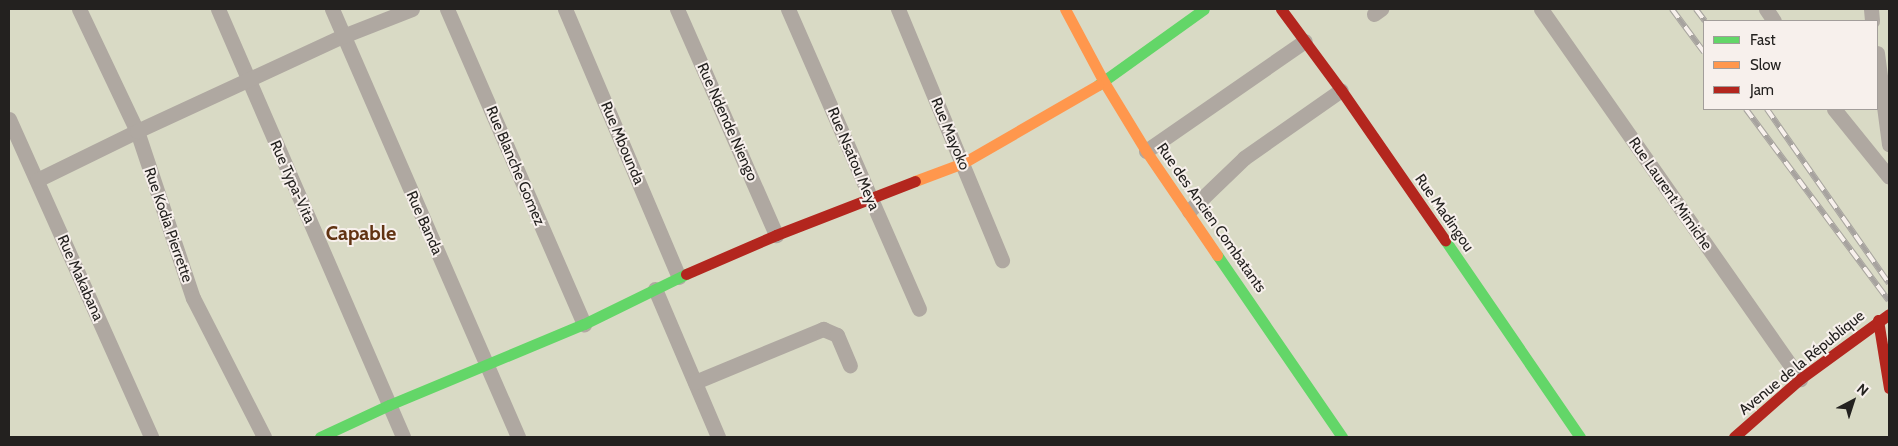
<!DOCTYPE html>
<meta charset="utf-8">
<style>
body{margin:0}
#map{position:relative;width:1898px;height:446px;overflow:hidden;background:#e7e4e2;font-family:Cabin,sans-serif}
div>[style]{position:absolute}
.green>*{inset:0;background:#d9dac5}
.street>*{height:15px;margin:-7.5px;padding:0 7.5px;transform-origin:7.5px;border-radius:7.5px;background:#afa8a1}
.fast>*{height:11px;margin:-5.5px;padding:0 5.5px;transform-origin:5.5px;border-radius:5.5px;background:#63d668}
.slow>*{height:11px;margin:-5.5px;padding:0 5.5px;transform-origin:5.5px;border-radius:5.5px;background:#ff974d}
.jam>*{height:11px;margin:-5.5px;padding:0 5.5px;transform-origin:5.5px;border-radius:5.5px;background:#b3261e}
.rail>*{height:5.5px;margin-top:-2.75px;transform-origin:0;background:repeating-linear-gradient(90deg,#f7f0ec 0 11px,#a7a39f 0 22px);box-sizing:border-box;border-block:1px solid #a7a39f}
span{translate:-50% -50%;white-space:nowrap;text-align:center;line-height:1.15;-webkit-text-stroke:4px #f7f0ec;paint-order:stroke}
.street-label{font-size:15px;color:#23211f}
.district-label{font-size:20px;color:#613313;font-weight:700}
.frame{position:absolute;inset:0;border:10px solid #23211f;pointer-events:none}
.legend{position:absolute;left:1703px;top:20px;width:175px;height:90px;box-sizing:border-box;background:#f7f0ec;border:1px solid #a29d9a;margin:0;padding:6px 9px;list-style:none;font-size:15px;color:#23211f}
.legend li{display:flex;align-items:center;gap:10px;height:25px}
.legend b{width:25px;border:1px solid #a29d9a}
.north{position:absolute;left:1828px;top:376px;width:50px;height:50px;-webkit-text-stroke:4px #f7f0ec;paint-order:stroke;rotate:40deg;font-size:14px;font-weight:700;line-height:20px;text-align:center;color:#23211f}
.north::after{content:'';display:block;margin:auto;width:18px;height:22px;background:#23211f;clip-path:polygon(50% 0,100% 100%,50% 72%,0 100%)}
</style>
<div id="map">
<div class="green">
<i style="clip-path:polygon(evenodd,9px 9px,1889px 9px,1889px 437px,9px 437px,9px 9px,1704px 21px,1877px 21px,1877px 109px,1704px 109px,1704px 21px)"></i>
</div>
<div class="street">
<i style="left:79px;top:9px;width:135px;rotate:64.6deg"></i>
<i style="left:137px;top:131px;width:176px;rotate:71.5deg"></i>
<i style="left:193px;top:298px;width:156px;rotate:62.9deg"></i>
<i style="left:218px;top:9px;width:466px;rotate:66.6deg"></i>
<i style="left:332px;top:9px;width:467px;rotate:66.5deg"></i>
<i style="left:447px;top:9px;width:344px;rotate:66.5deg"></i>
<i style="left:565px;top:9px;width:291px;rotate:67deg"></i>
<i style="left:677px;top:9px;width:247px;rotate:66.3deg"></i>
<i style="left:788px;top:9px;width:327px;rotate:66.4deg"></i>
<i style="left:898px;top:9px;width:272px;rotate:67.5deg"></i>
<i style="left:1541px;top:9px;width:452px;rotate:55deg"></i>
<i style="left:1766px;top:9px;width:14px;rotate:56deg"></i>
<i style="left:1871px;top:9px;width:12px;rotate:85deg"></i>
<i style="left:1374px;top:14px;width:9px;rotate:-36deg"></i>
<i style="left:1877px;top:53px;width:92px;rotate:82.5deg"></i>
<i style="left:1834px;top:109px;width:87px;rotate:51deg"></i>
<i style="left:9px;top:119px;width:348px;rotate:65.9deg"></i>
<i style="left:1146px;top:151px;width:193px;rotate:-34.7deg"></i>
<i style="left:37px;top:180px;width:111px;rotate:-26.1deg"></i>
<i style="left:137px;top:131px;width:227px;rotate:-24.8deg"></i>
<i style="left:343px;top:36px;width:74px;rotate:-21.4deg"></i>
<i style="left:1189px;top:211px;width:76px;rotate:-43.9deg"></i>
<i style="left:1244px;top:158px;width:118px;rotate:-35deg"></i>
<i style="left:655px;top:289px;width:161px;rotate:66.9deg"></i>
<i style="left:695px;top:382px;width:139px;rotate:-22.5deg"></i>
<i style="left:823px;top:329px;width:15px;rotate:23deg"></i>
<i style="left:837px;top:335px;width:33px;rotate:67deg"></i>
</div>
<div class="fast">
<i style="left:1098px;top:85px;width:130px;rotate:-35.6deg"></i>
<i style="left:1445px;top:240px;width:239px;rotate:55.6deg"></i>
<i style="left:1217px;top:255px;width:221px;rotate:55.5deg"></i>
<i style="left:320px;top:437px;width:76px;rotate:-24.9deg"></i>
<i style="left:389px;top:405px;width:211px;rotate:-22.6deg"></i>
<i style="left:584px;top:324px;width:114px;rotate:-26.1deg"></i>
</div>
<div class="slow">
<i style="left:1065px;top:9px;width:83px;rotate:61.9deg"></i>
<i style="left:1104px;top:82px;width:81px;rotate:58.7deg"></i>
<i style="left:1146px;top:151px;width:126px;rotate:55.7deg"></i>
<i style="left:915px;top:181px;width:51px;rotate:-20.6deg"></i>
<i style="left:963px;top:163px;width:156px;rotate:-30deg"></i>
</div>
<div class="jam">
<i style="left:1281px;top:9px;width:101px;rotate:53.5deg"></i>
<i style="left:1341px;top:90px;width:183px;rotate:55.3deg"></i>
<i style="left:686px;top:274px;width:98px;rotate:-23.4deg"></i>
<i style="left:776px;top:235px;width:149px;rotate:-21.2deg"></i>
<i style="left:1878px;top:320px;width:69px;rotate:80.8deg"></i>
<i style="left:1734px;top:437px;width:88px;rotate:-41.3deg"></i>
<i style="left:1800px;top:379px;width:110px;rotate:-36.1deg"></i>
</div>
<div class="rail">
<i style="left:1672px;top:9px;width:54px;rotate:53.3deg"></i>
<i style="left:1696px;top:9px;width:15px;rotate:53deg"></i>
<i style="left:1746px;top:109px;width:239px;rotate:53.3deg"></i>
<i style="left:1767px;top:109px;width:213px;rotate:55deg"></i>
</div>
<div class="street-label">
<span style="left:727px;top:122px;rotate:66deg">Rue Ndende Niengo</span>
<span style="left:950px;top:134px;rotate:67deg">Rue Mayoko</span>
<span style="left:622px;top:143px;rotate:67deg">Rue Mbounda</span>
<span style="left:853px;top:159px;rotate:67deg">Rue Nsatou Meya</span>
<span style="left:515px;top:166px;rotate:67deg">Rue Blanche Gomez</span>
<span style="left:292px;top:182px;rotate:66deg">Rue Typa-Vita</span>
<span style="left:1670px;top:194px;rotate:55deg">Rue Laurent Mimiche</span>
<span style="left:1444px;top:213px;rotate:55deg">Rue Madingou</span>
<span style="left:1211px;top:218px;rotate:55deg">Rue des Ancien Combatants</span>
<span style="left:424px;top:223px;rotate:66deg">Rue Banda</span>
<span style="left:168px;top:225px;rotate:71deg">Rue Kodia Pierrette</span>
<span style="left:80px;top:278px;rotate:66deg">Rue Makabana</span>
<span style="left:1802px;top:363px;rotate:-39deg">Avenue de la République</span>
</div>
<div class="district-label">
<span style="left:361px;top:233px">Capable</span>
</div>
<div class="frame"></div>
<ul class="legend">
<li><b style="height:6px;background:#63d668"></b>Fast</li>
<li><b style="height:6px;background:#ff974d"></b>Slow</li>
<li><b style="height:6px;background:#b3261e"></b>Jam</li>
</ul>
<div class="north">N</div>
</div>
